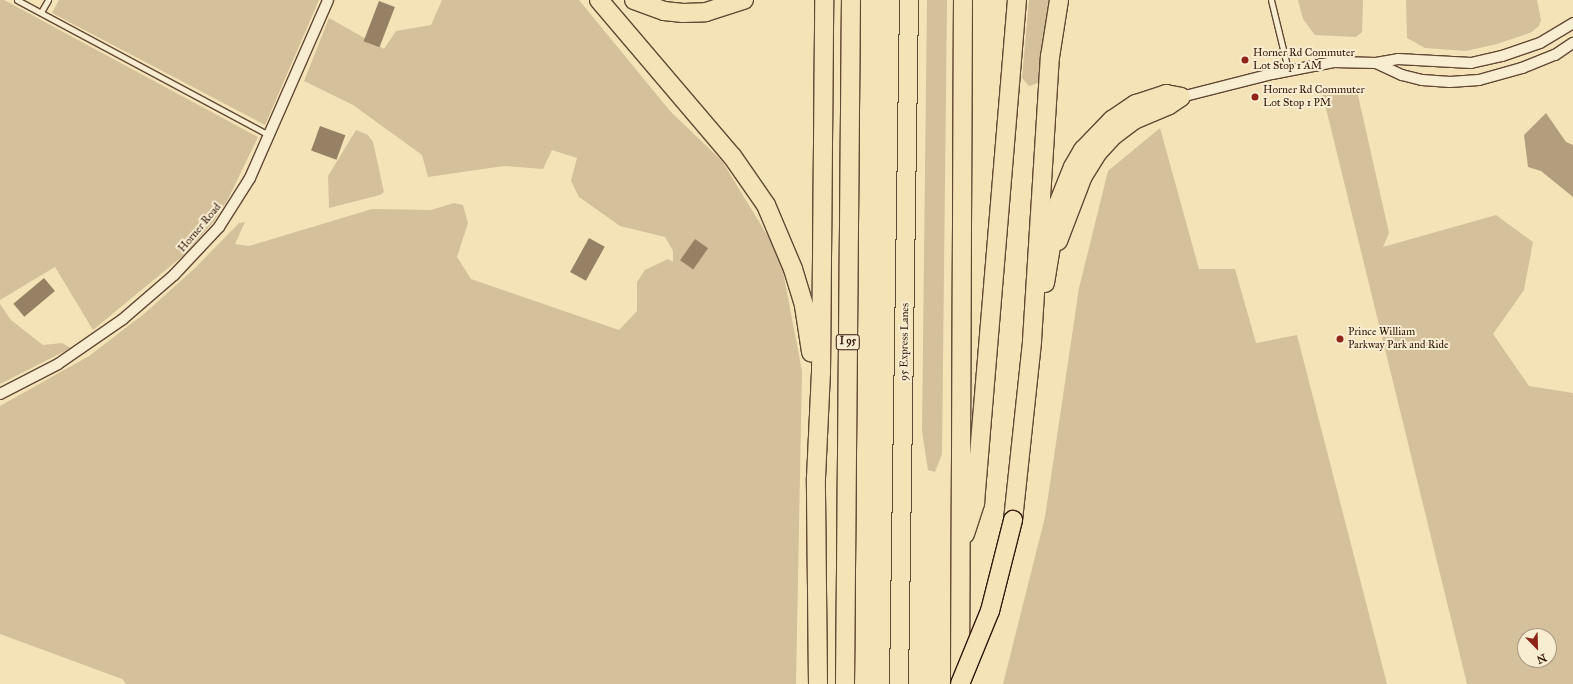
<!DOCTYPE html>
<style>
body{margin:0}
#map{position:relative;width:1573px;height:684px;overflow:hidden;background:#f5e3b8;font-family:"IM FELL Great Primer",serif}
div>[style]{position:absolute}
.green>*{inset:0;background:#d4c09a}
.water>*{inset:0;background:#b29d7c}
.building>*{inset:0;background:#978164;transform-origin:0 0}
.roads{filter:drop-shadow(1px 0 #624935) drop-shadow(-1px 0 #624935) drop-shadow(0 1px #624935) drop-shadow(0 -1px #624935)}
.lane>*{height:5px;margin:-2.5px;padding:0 2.5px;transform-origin:2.5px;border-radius:2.5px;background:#f8edd1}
.street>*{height:10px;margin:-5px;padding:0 5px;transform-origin:5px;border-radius:5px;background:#f8edd1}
.highway>*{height:18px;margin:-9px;padding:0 9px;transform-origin:9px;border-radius:9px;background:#f5e3b8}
.bridges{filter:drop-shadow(1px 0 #311609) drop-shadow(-1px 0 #311609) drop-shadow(0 1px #311609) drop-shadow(0 -1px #311609)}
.highway-bridge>*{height:18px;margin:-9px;padding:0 9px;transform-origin:9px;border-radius:9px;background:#f5e3b8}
.dots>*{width:11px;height:11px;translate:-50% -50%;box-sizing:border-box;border:2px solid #f8edd1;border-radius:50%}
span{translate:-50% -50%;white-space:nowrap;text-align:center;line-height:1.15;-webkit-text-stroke:4px #f8edd1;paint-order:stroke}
.shield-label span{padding:1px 3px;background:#f8edd1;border:1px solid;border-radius:3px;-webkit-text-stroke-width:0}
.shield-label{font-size:10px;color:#311609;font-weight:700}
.poi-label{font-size:11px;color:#311609}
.left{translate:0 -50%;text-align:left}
.street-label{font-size:11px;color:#311609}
.north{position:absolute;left:1517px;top:628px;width:40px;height:40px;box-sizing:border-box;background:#f8edd1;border:1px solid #a89781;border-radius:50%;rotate:157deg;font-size:11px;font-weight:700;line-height:16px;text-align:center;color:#311609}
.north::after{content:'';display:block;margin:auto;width:14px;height:18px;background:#8f2418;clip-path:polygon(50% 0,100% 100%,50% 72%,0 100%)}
</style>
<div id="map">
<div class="green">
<i style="clip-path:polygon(0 0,4px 0,258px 137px,227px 201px,214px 221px,185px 254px,93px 330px,55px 267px,0 300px)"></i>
<i style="clip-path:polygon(59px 0,319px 0,265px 125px,52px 13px)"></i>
<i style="clip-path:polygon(442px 0,579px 0,670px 111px,722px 161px,780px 256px,802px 371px,796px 684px,126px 684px,122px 679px,0 634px,0 406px,89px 356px,145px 313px,195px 268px,239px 223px,245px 222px,235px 244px,249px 246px,372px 209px,431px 210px,454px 203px,463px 205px,468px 223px,457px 257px,471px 279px,619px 330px,637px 311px,637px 282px,645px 270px,668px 259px,673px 262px,673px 251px,665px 237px,620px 226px,579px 197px,571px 181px,577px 158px,552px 150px,543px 169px,504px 166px,428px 177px,422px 155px,353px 105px,304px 81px,329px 18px,384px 49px,396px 31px,431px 25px)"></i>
<i style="clip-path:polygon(927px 0,947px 0,942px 454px,935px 472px,928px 470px,922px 431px)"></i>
<i style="clip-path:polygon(1029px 0,1049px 0,1038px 83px,1029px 86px,1022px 78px)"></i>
<i style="clip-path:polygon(1298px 0,1363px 0,1362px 32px,1356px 37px,1315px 35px,1303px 19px)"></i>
<i style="clip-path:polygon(1406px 0,1537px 0,1541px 20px,1539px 26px,1530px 33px,1497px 44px,1466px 51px,1425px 48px,1407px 38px)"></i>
<i style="clip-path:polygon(evenodd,1321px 88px,1357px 91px,1389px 233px,1383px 247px,1496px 215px,1533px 242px,1524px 290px,1493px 334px,1529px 386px,1573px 393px,1573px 684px,1467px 684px,1321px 88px,1525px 636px,1549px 636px,1549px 660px,1525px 660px,1525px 636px)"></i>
<i style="clip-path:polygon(1160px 128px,1199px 269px,1235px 269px,1256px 343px,1297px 335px,1387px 684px,1003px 684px,1045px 517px,1079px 288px,1108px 171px)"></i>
<i style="clip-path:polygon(356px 130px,368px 135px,373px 142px,384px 192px,380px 195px,329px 208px,328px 176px)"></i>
<i style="clip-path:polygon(0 304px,11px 320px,43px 345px,62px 343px,71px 348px,0 384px)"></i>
</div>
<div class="water">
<i style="clip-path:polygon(1546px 113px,1566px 142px,1573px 145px,1573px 197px,1541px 171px,1528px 167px,1524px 135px)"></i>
</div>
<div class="building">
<i style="left:379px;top:1px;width:17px;height:43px;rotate:21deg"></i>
<i style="left:320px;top:126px;width:27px;height:26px;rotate:20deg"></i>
<i style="left:589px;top:238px;width:18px;height:39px;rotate:29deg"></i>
<i style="left:695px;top:239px;width:16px;height:26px;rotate:35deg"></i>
<i style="left:44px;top:278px;width:17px;height:40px;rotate:50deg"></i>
</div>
<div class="roads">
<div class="lane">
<i style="left:17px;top:0;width:286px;rotate:28.2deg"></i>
<i style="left:1271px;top:0;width:72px;rotate:76.3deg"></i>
<i style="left:41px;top:12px;width:14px;rotate:-60deg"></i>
</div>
<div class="street">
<i style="left:1376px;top:63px;width:29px;rotate:25deg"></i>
<i style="left:1402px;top:75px;width:21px;rotate:14deg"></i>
<i style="left:1422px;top:80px;width:28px;rotate:4deg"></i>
<i style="left:1450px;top:82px;width:29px;rotate:-4deg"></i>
<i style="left:1479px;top:80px;width:45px;rotate:-15.6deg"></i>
<i style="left:1522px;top:68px;width:35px;rotate:-22deg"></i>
<i style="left:1555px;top:55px;width:22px;rotate:-34deg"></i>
<i style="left:1181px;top:97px;width:94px;rotate:-14.2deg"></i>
<i style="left:1272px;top:74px;width:63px;rotate:-11deg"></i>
<i style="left:1334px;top:62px;width:42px;rotate:1.4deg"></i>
<i style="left:1376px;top:63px;width:22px;rotate:-10deg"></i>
<i style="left:1398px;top:59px;width:73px;rotate:3.1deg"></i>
<i style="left:1471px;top:63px;width:32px;rotate:-13deg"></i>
<i style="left:1502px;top:56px;width:40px;rotate:-18.9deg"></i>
<i style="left:1540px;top:43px;width:39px;rotate:-31deg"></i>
<i style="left:0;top:394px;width:65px;rotate:-27.3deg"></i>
<i style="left:58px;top:364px;width:79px;rotate:-34.7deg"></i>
<i style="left:123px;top:319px;width:67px;rotate:-40.8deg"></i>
<i style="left:174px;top:275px;width:66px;rotate:-46.8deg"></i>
<i style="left:219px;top:227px;width:58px;rotate:-57.7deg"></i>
<i style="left:250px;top:178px;width:194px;rotate:-66.3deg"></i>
</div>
<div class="highway">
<i style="left:599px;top:0;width:205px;rotate:49.6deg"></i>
<i style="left:732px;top:156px;width:60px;rotate:55.2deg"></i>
<i style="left:766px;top:205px;width:69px;rotate:67.1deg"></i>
<i style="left:793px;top:269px;width:39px;rotate:73deg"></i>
<i style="left:804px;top:306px;width:47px;rotate:81.3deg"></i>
<i style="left:634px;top:0;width:32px;rotate:20deg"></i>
<i style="left:664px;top:11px;width:19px;rotate:6deg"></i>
<i style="left:683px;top:13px;width:23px;rotate:-2deg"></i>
<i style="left:706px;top:12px;width:40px;rotate:-18deg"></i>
<i style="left:1058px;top:241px;width:70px;rotate:-69deg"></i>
<i style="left:1083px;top:176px;width:28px;rotate:-58deg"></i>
<i style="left:1098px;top:152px;width:23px;rotate:-47deg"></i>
<i style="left:1114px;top:135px;width:25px;rotate:-37deg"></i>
<i style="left:1134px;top:120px;width:38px;rotate:-23deg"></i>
<i style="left:1169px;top:105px;width:14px;rotate:-34deg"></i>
<i style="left:1045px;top:283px;width:80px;rotate:-80.7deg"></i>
<i style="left:1058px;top:204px;width:40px;rotate:-68deg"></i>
<i style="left:1073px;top:167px;width:20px;rotate:-60deg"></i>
<i style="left:1083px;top:150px;width:42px;rotate:-46deg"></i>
<i style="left:1112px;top:120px;width:29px;rotate:-34deg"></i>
<i style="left:1136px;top:104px;width:32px;rotate:-18deg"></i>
<i style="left:1166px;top:94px;width:15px;rotate:11deg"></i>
<i style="left:1013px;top:520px;width:180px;rotate:-83.9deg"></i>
<i style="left:1032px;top:341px;width:285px;rotate:-86.4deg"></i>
<i style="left:1050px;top:57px;width:58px;rotate:-81deg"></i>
<i style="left:965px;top:534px;width:33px;rotate:-72deg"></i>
<i style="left:975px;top:503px;width:505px;rotate:-85.23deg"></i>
<i style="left:960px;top:683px;width:683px;rotate:-89.75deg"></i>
<i style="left:818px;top:684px;width:206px;rotate:-90.6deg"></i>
<i style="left:816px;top:478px;width:105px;rotate:-87.3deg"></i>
<i style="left:821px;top:373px;width:373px;rotate:-89.5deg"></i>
<i style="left:845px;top:684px;width:684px;rotate:-89.5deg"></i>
<i style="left:899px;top:684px;width:684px;rotate:-89.16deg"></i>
</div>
</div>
<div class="bridges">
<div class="highway-bridge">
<i style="left:960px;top:684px;width:79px;rotate:-67.7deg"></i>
<i style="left:990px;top:611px;width:94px;rotate:-75.8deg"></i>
</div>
</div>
<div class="dots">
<i style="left:1245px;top:60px;background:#8f2418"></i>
<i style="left:1255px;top:97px;background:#8f2418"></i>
<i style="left:1340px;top:339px;background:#8f2418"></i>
</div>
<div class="shield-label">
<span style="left:848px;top:342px">I 95</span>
</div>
<div class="poi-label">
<span class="left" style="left:1253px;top:60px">Horner Rd Commuter<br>Lot Stop 1 AM</span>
<span class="left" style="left:1263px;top:97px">Horner Rd Commuter<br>Lot Stop 1 PM</span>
<span class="left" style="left:1348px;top:339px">Prince William<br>Parkway Park and Ride</span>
</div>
<div class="street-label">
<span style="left:200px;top:228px;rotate:-50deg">Horner Road</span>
<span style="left:905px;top:342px;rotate:-89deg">95 Express Lanes</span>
</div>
<div class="north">N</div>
</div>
